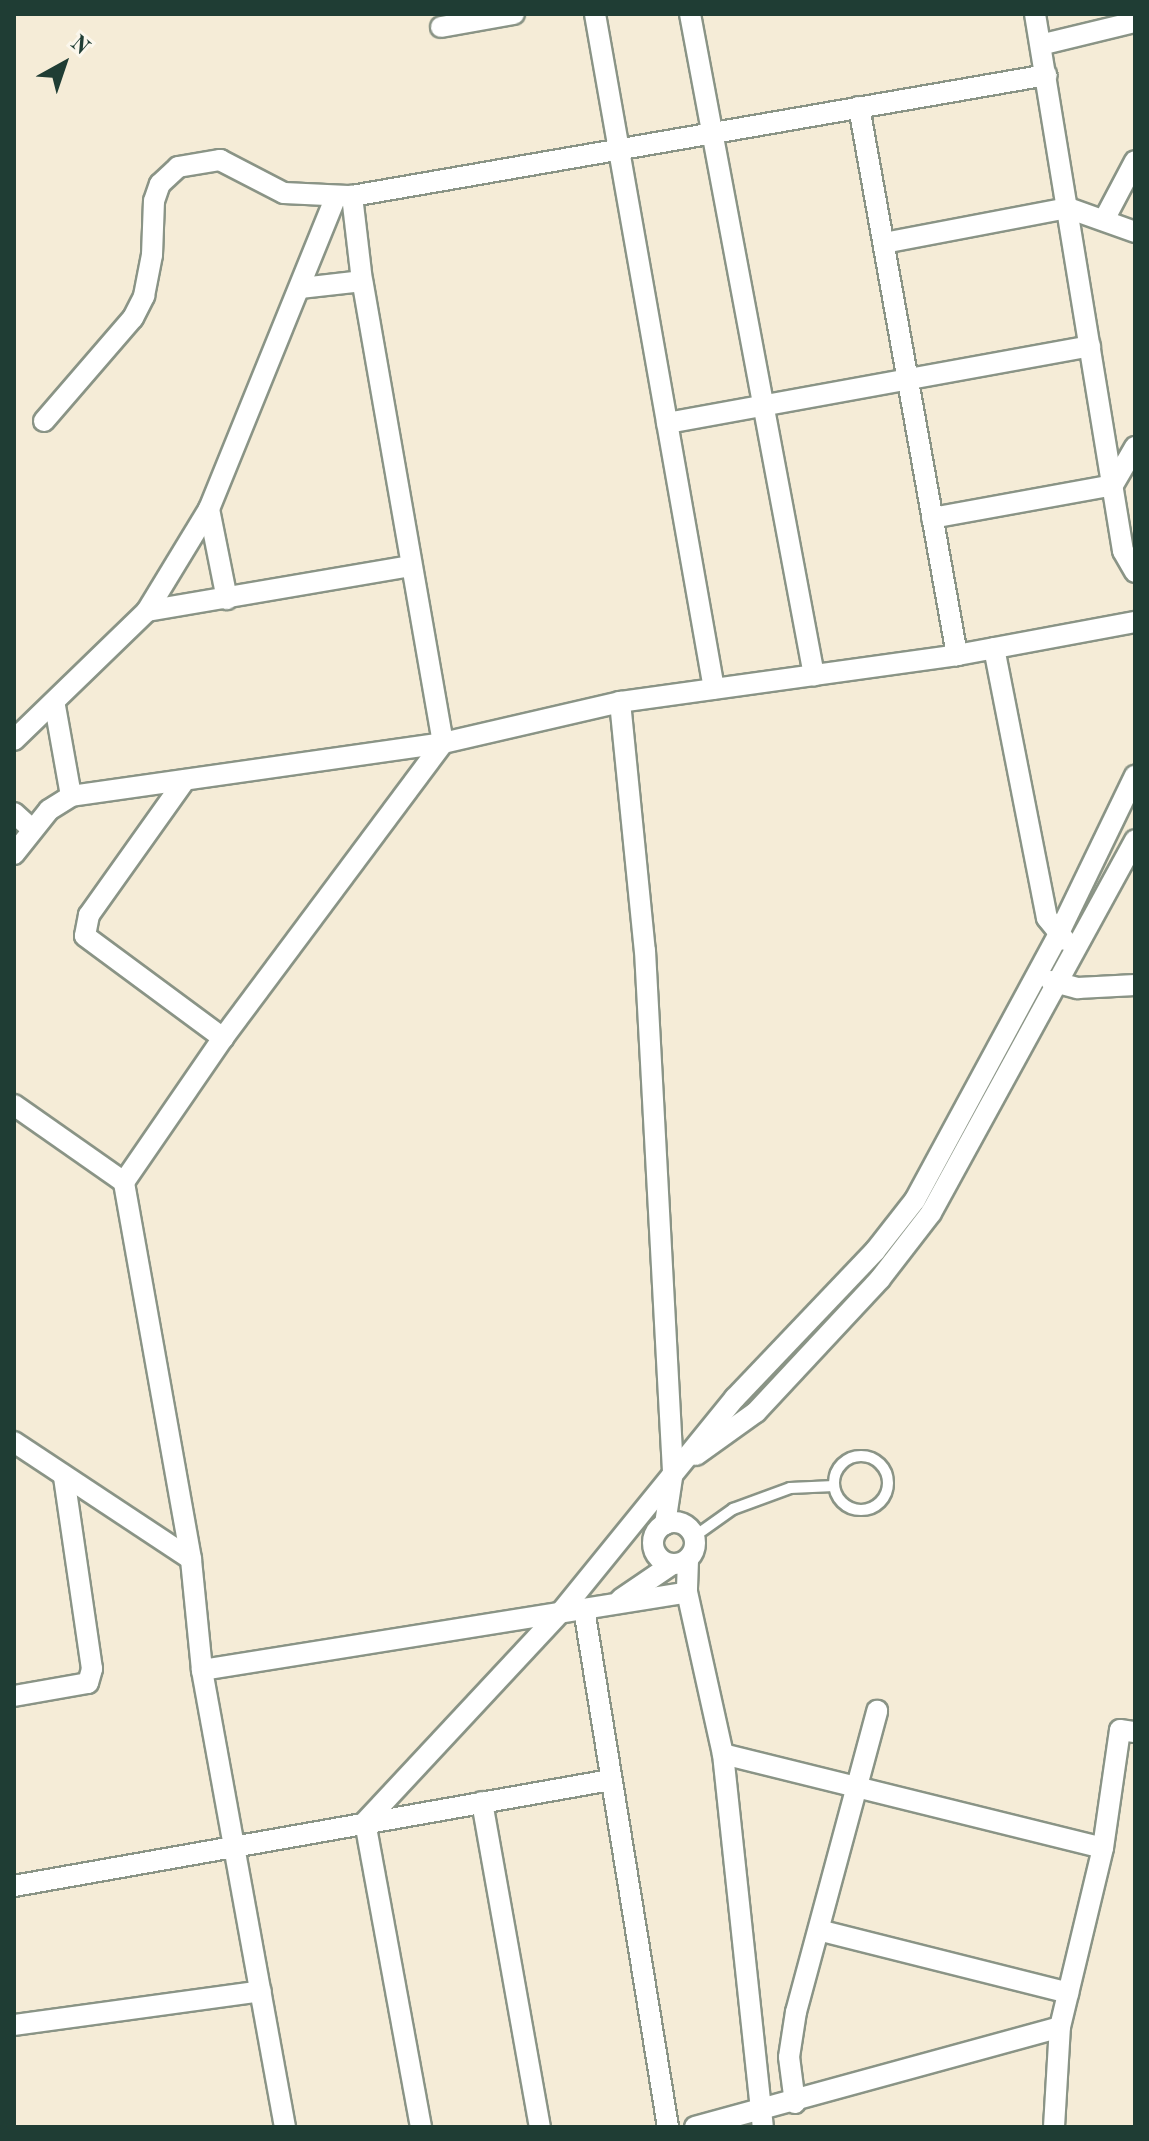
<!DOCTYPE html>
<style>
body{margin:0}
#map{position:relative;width:1149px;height:2141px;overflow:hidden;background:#f5ecd7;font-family:"Old Standard TT",serif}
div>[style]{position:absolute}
.roads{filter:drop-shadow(2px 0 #8a9486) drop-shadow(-2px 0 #8a9486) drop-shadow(0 2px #8a9486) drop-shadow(0 -2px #8a9486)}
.lane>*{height:10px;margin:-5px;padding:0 5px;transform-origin:5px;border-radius:5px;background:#fff}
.lane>.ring{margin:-5px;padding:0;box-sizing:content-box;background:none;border:10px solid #fff;border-radius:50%}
.street>*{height:20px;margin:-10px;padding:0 10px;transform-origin:10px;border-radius:10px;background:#fff}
.street>.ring{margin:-10px;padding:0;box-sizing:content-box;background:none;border:20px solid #fff;border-radius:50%}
span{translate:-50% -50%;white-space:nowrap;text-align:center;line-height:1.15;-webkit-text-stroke:8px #fbf7ec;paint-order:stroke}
.frame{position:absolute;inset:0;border:16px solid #1f3d34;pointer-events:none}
.north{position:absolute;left:24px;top:24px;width:80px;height:80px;-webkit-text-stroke:6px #fbf7ec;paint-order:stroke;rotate:40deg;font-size:22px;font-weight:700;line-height:32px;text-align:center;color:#1f3d34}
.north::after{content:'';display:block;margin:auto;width:28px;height:36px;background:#1f3d34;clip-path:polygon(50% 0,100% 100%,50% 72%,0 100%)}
</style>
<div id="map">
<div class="roads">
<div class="lane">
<i class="ring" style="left:834px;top:1456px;width:44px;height:44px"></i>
<i style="left:695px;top:1536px;width:47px;rotate:-35.4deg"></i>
<i style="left:733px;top:1509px;width:61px;rotate:-20.2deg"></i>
<i style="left:790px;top:1488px;width:44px;rotate:-2.6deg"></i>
</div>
<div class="street">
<i style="left:595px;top:14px;width:685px;rotate:80deg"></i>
<i style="left:690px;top:14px;width:673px;rotate:79.38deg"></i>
<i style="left:1035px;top:14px;width:544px;rotate:80.69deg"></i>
<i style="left:1123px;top:551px;width:24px;rotate:60deg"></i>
<i style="left:441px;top:27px;width:74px;rotate:-10.1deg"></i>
<i style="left:1044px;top:44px;width:94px;rotate:-13.6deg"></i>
<i style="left:859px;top:107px;width:557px;rotate:79.86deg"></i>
<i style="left:1105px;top:218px;width:64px;rotate:-62.2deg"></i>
<i style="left:884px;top:243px;width:187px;rotate:-10.8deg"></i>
<i style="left:1068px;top:208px;width:71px;rotate:19.7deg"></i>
<i style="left:301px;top:288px;width:61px;rotate:-6.5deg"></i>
<i style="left:44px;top:421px;width:136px;rotate:-49.2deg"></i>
<i style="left:133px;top:318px;width:25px;rotate:-63deg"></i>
<i style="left:144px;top:296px;width:42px;rotate:-79deg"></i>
<i style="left:152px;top:255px;width:54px;rotate:-87.9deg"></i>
<i style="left:154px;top:201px;width:18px;rotate:-71deg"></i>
<i style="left:160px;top:184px;width:25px;rotate:-43deg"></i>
<i style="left:178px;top:167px;width:43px;rotate:-9.5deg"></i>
<i style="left:220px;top:160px;width:72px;rotate:27.3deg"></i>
<i style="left:284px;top:193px;width:64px;rotate:2.7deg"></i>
<i style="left:667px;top:423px;width:430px;rotate:-10.3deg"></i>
<i style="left:209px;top:509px;width:92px;rotate:78.7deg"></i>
<i style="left:932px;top:518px;width:184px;rotate:-10.3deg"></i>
<i style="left:1113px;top:485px;width:44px;rotate:-59.9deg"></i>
<i style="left:147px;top:611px;width:267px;rotate:-9.7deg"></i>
<i style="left:994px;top:648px;width:275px;rotate:78.9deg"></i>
<i style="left:1047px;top:918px;width:28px;rotate:51deg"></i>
<i style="left:620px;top:702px;width:250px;rotate:84.3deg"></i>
<i style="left:645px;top:951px;width:521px;rotate:86.92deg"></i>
<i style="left:673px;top:1471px;width:54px;rotate:98.6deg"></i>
<i style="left:55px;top:706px;width:91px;rotate:79.9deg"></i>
<i style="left:14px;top:740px;width:185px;rotate:-44.1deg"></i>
<i style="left:147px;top:611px;width:119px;rotate:-58.7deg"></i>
<i style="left:209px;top:509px;width:337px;rotate:-67.9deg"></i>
<i style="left:185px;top:780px;width:166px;rotate:125.4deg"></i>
<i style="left:89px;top:915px;width:21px;rotate:101deg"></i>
<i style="left:85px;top:936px;width:172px;rotate:36.5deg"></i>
<i style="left:14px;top:813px;width:24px;rotate:42deg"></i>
<i style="left:14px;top:854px;width:56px;rotate:-51.5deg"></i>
<i style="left:49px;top:810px;width:26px;rotate:-32deg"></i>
<i style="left:71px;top:796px;width:376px;rotate:-8.1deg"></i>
<i style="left:443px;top:743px;width:469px;rotate:-99.9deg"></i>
<i style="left:362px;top:281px;width:86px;rotate:-96.7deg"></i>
<i style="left:352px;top:196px;width:705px;rotate:-9.88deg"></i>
<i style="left:1051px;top:981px;width:28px;rotate:15deg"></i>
<i style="left:1078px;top:988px;width:57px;rotate:-3deg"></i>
<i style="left:14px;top:1105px;width:134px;rotate:35deg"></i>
<i style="left:14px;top:1442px;width:212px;rotate:33.5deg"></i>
<i style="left:696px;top:1455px;width:74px;rotate:-35.6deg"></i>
<i style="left:756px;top:1412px;width:182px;rotate:-47deg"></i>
<i style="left:880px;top:1279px;width:83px;rotate:-52.3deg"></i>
<i style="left:931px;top:1213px;width:425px;rotate:-61.3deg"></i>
<i class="ring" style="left:653px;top:1522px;width:22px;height:22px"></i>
<i style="left:688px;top:1560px;width:32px;rotate:92deg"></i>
<i style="left:687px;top:1592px;width:166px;rotate:77.5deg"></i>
<i style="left:723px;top:1754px;width:375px;rotate:83.9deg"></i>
<i style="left:621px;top:1599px;width:60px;rotate:-34.2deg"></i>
<i style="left:584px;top:1609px;width:525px;rotate:80.79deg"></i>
<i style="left:202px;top:1670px;width:491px;rotate:-9.1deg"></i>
<i style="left:14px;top:1696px;width:75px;rotate:-10deg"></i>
<i style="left:88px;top:1683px;width:15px;rotate:-74deg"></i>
<i style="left:92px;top:1669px;width:194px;rotate:-98.3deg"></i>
<i style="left:723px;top:1754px;width:391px;rotate:13.9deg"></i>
<i style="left:482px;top:1802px;width:330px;rotate:79.9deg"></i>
<i style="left:14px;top:1886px;width:605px;rotate:-10.08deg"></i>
<i style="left:822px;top:1931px;width:254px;rotate:14.1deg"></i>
<i style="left:14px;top:2025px;width:249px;rotate:-7.8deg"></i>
<i style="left:795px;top:2103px;width:46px;rotate:-97.4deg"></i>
<i style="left:789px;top:2057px;width:46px;rotate:-81.2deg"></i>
<i style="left:796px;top:2012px;width:312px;rotate:-74.9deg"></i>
<i style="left:285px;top:2127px;width:464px;rotate:-100.3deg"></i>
<i style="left:202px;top:1670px;width:112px;rotate:-95.7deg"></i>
<i style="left:191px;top:1559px;width:383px;rotate:-100.1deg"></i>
<i style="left:124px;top:1182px;width:175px;rotate:-55.5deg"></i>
<i style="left:223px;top:1038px;width:368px;rotate:-53.3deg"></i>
<i style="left:443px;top:743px;width:182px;rotate:-13deg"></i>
<i style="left:620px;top:702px;width:340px;rotate:-7.9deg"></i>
<i style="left:957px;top:655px;width:181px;rotate:-10.5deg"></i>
<i style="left:421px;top:2127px;width:310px;rotate:-100.4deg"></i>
<i style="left:365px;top:1822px;width:287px;rotate:-47deg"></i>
<i style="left:561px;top:1612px;width:276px;rotate:-50.9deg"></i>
<i style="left:735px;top:1398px;width:203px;rotate:-46.4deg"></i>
<i style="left:875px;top:1251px;width:65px;rotate:-51.9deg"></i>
<i style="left:915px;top:1200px;width:301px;rotate:-61.6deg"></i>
<i style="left:1058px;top:935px;width:177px;rotate:-64.2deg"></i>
<i style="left:695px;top:2127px;width:378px;rotate:-15.3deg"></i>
<i style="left:1054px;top:2127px;width:100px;rotate:-86.6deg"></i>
<i style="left:1060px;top:2027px;width:184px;rotate:-76.5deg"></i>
<i style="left:1103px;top:1848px;width:119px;rotate:-81.8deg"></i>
<i style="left:1120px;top:1730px;width:15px;rotate:8deg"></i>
</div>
</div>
<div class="frame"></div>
<div class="north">N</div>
</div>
